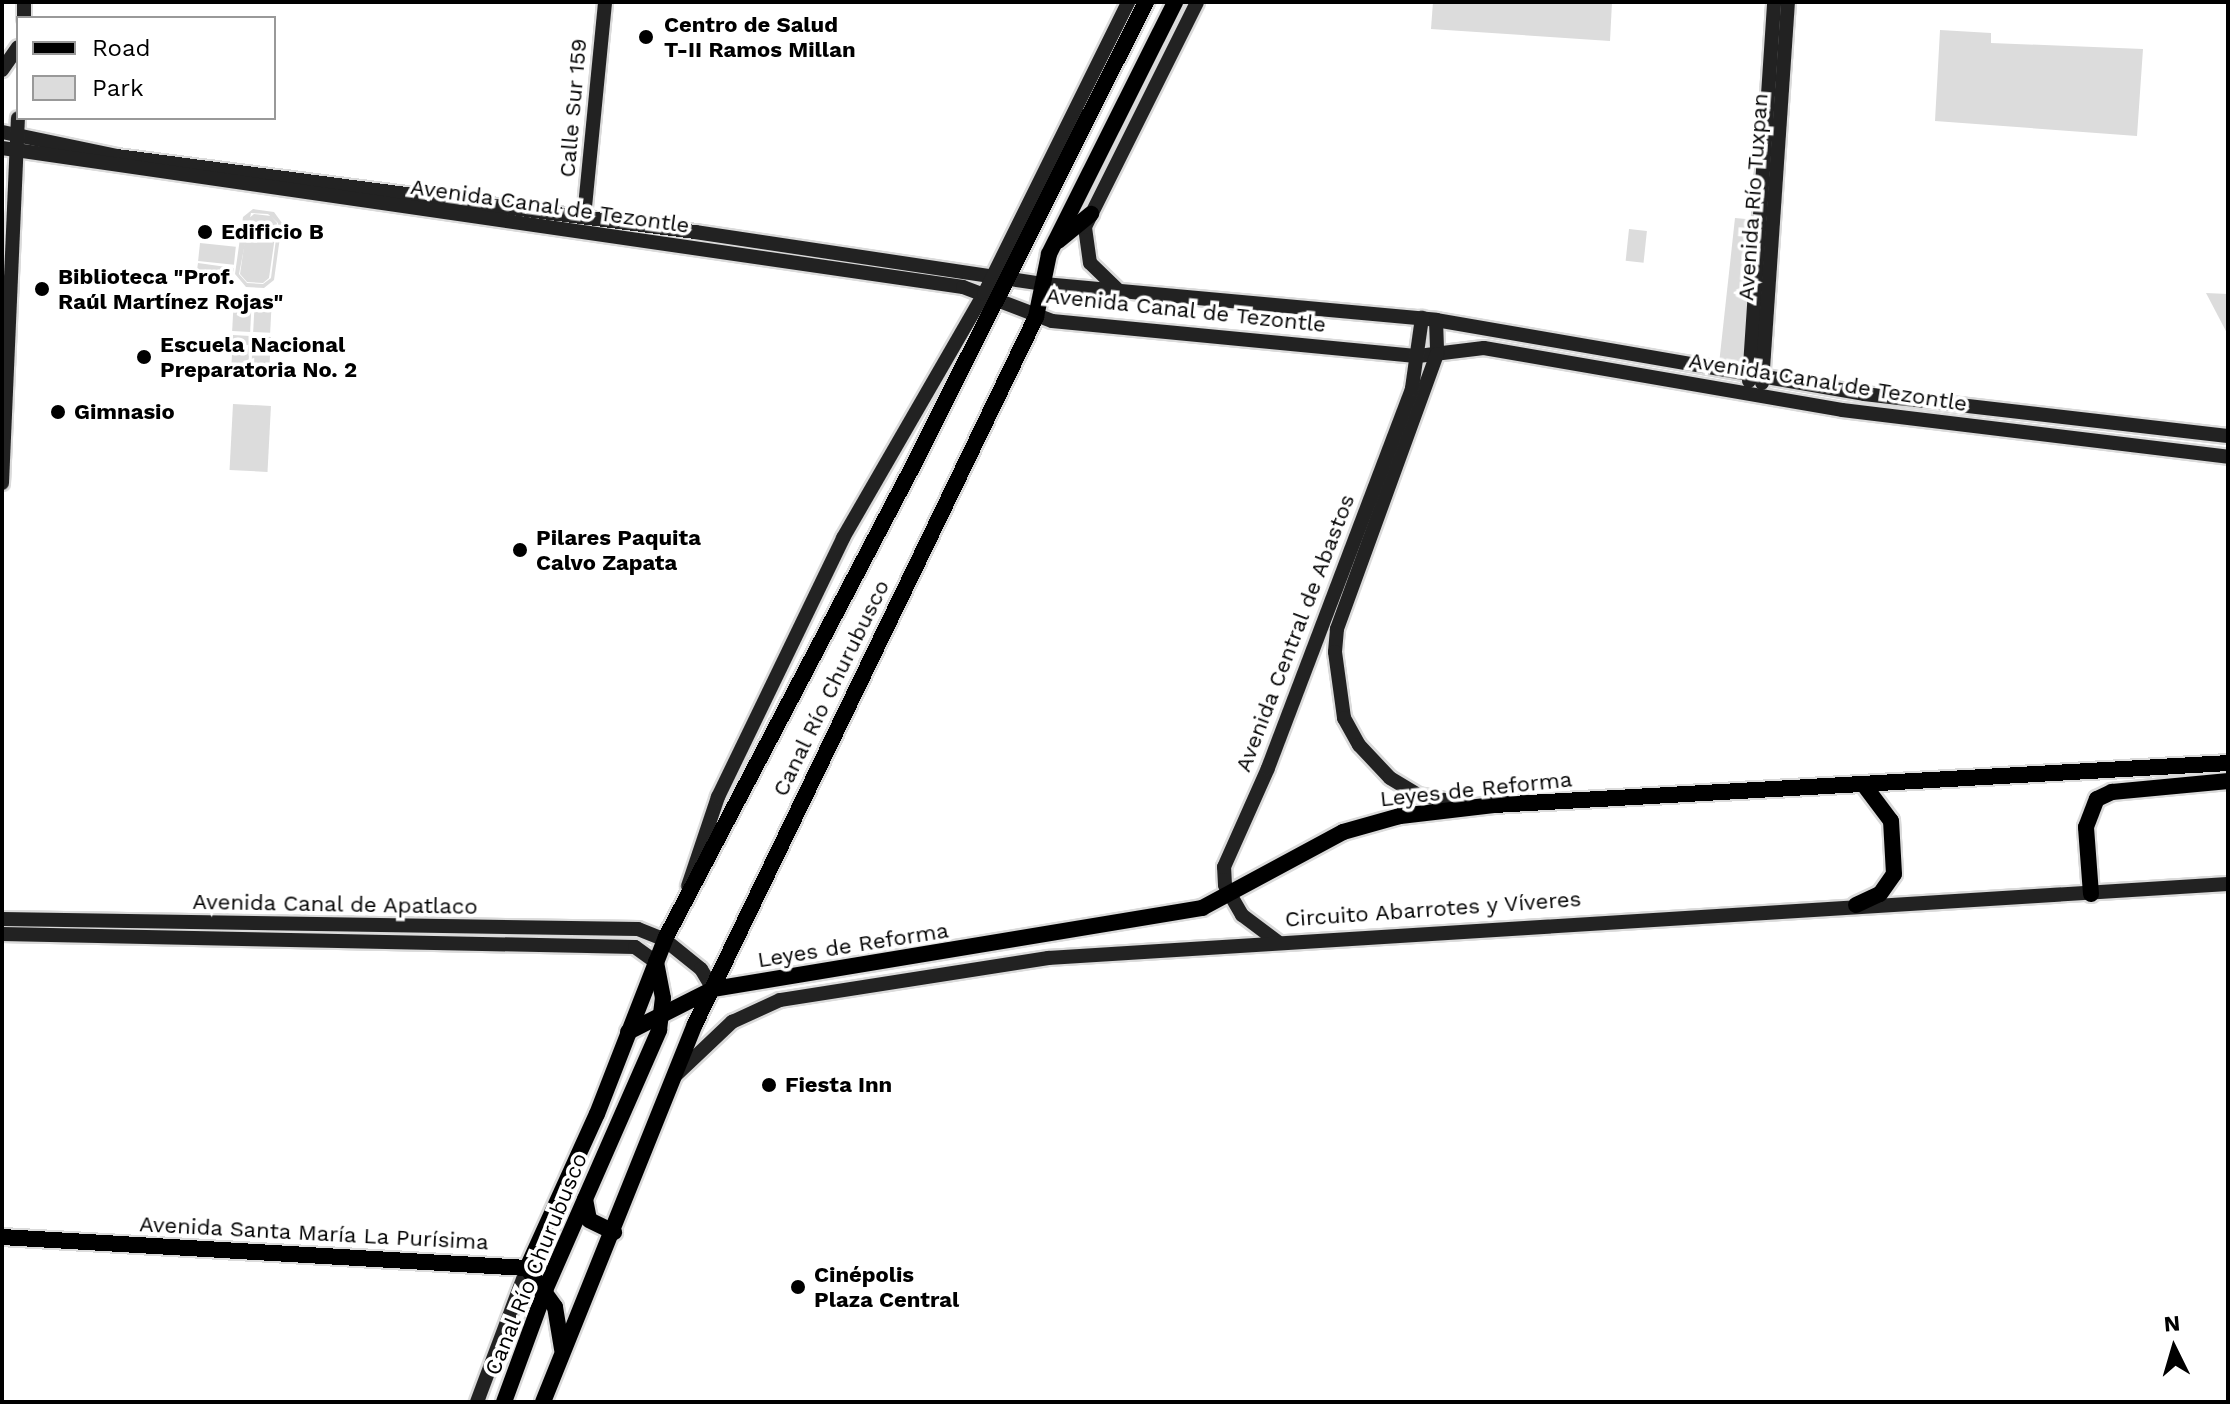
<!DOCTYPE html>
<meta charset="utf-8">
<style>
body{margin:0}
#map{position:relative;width:2230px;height:1404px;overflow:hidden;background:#fff;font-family:"Work Sans",sans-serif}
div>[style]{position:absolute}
.green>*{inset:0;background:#dcdcdc;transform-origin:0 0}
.roads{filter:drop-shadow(2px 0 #dbdbdb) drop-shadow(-2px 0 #dbdbdb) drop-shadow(0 2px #dbdbdb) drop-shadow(0 -2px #dbdbdb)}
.secondary>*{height:14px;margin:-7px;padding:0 7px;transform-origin:7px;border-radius:7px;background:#222}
.primary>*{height:16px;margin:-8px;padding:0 8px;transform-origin:8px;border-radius:8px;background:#000}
.dots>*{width:22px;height:22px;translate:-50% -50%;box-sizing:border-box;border:4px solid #fff;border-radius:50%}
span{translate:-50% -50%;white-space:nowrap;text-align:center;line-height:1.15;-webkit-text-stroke:7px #fff;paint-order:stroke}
.poi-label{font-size:22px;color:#000;font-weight:700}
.left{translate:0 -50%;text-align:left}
.street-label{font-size:22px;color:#000}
.frame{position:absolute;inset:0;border:4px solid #000;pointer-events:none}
.legend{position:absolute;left:16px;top:16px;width:260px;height:104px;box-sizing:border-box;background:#fff;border:2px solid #999;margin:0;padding:10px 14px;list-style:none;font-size:24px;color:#000}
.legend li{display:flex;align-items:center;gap:16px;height:40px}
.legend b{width:40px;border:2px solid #999}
.north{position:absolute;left:2134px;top:1308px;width:80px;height:80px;-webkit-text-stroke:6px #fff;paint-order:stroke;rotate:355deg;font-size:22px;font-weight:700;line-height:32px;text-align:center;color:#000}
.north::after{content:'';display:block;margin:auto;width:28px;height:36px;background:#000;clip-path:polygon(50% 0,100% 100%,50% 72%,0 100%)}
</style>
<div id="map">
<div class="green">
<i style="clip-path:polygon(1433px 2px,1612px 2px,1610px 41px,1431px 29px)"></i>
<i style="clip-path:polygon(1940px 30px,1991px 33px,1991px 43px,2143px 49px,2137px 136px,1935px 121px)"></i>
<i style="clip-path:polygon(evenodd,253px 209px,274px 212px,282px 223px,274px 280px,264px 288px,246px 287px,235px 274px,243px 217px,253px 209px,251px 213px,268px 214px,278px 223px,271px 278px,263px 284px,247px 283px,239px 274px,251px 213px)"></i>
<i style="clip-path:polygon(254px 214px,271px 216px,277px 223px,269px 278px,263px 283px,247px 282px,240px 274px,248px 219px)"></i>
<i style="clip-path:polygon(1735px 218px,1757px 220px,1748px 369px,1719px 364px)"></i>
<i style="left:1629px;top:229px;width:18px;height:32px;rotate:6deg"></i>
<i style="left:200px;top:243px;width:36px;height:18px;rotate:6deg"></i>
<i style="left:198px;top:263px;width:36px;height:18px;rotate:8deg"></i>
<i style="clip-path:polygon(2206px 293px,2228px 294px,2228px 335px)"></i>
<i style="left:234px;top:296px;width:18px;height:35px;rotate:3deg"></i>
<i style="left:255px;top:297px;width:17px;height:35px;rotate:3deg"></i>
<i style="left:233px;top:335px;width:17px;height:35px;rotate:3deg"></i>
<i style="left:253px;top:336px;width:18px;height:34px;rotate:3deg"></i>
<i style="left:233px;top:404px;width:38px;height:66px;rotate:3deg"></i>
</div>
<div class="roads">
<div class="secondary">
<i style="left:24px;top:18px;width:16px;rotate:-90deg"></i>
<i style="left:2px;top:70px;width:28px;rotate:-55deg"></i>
<i style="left:2px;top:132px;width:117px;rotate:11.8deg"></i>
<i style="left:117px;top:156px;width:583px;rotate:7.49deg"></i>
<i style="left:695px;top:232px;width:353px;rotate:8.5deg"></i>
<i style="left:1044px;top:284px;width:394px;rotate:5.2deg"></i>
<i style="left:1436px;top:320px;width:434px;rotate:9.8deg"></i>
<i style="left:1864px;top:394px;width:366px;rotate:6.6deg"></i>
<i style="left:2px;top:148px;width:971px;rotate:8.23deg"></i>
<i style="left:963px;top:287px;width:95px;rotate:20.9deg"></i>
<i style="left:1052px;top:321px;width:368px;rotate:5.5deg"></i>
<i style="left:1418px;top:356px;width:66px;rotate:-6.9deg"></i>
<i style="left:1484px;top:348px;width:363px;rotate:9.8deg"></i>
<i style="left:1842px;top:410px;width:389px;rotate:6.9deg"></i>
<i style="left:584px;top:217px;width:216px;rotate:-84.4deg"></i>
<i style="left:1117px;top:289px;width:37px;rotate:-136deg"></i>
<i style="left:1090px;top:263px;width:36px;rotate:-98deg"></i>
<i style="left:1085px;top:227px;width:251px;rotate:-63.5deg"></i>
<i style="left:1436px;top:320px;width:34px;rotate:88deg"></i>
<i style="left:1437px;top:354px;width:293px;rotate:110deg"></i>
<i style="left:1337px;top:629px;width:23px;rotate:95deg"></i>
<i style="left:1335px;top:652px;width:67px;rotate:82.2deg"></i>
<i style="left:1344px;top:718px;width:31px;rotate:61deg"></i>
<i style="left:1359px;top:745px;width:45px;rotate:46.8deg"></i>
<i style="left:1390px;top:778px;width:33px;rotate:31deg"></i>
<i style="left:1418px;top:795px;width:49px;rotate:10.6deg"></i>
<i style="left:1749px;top:381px;width:380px;rotate:-86.2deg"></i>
<i style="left:1762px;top:383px;width:382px;rotate:-86.1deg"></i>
<i style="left:2px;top:483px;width:365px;rotate:-87.5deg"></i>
<i style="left:688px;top:886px;width:94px;rotate:-71.4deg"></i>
<i style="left:718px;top:797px;width:288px;rotate:-64.2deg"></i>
<i style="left:843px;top:538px;width:282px;rotate:-60deg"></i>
<i style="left:984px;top:294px;width:326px;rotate:-63.7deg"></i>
<i style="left:2px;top:919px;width:636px;rotate:0.9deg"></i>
<i style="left:638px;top:929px;width:29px;rotate:22deg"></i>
<i style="left:665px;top:940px;width:46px;rotate:38.9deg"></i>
<i style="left:701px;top:969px;width:23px;rotate:59deg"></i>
<i style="left:2px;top:934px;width:633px;rotate:1.18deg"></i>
<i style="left:635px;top:947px;width:26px;rotate:36deg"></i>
<i style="left:1278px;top:942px;width:45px;rotate:-143.1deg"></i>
<i style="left:1242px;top:915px;width:34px;rotate:-120deg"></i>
<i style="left:1225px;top:885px;width:18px;rotate:-93deg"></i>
<i style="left:1224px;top:867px;width:108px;rotate:-66deg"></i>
<i style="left:1268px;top:768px;width:406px;rotate:-69.2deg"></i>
<i style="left:1412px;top:388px;width:71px;rotate:-81.9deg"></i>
<i style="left:675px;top:1076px;width:79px;rotate:-43.5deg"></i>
<i style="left:732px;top:1022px;width:53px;rotate:-24.6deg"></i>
<i style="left:780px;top:1000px;width:271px;rotate:-8.9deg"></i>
<i style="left:1048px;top:958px;width:1182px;rotate:-3.59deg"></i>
<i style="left:477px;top:1402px;width:143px;rotate:-69.5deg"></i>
</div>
<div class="primary">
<i style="left:1058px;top:241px;width:43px;rotate:-39.3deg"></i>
<i style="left:2091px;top:894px;width:67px;rotate:-94.3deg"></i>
<i style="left:2086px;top:827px;width:30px;rotate:-69deg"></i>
<i style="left:2097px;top:799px;width:17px;rotate:-25deg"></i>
<i style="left:2112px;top:792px;width:117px;rotate:-5.4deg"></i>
<i style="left:1856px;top:905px;width:26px;rotate:-25deg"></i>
<i style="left:1880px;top:894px;width:24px;rotate:-55deg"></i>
<i style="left:1894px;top:874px;width:53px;rotate:-93.2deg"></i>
<i style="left:1891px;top:821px;width:45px;rotate:-126.9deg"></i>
<i style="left:628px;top:1032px;width:95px;rotate:-26.8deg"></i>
<i style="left:713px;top:989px;width:496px;rotate:-9.4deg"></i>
<i style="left:1202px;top:908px;width:160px;rotate:-28.3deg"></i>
<i style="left:1343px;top:832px;width:59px;rotate:-15.7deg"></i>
<i style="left:1400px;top:816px;width:95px;rotate:-6.7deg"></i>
<i style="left:1494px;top:805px;width:735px;rotate:-3.27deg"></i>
<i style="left:585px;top:1199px;width:21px;rotate:79deg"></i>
<i style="left:589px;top:1220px;width:28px;rotate:26deg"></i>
<i style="left:2px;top:1237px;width:526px;rotate:3.38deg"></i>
<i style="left:527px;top:1268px;width:48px;rotate:54.3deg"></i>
<i style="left:555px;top:1307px;width:43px;rotate:80.5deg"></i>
<i style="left:527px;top:1268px;width:169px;rotate:-65.6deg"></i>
<i style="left:597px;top:1114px;width:190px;rotate:-68.7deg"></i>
<i style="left:666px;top:937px;width:534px;rotate:-62.33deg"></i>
<i style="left:914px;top:464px;width:517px;rotate:-63.34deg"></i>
<i style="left:504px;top:1402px;width:121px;rotate:-69.8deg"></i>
<i style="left:546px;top:1288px;width:282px;rotate:-66.3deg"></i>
<i style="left:659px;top:1030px;width:32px;rotate:-83deg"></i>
<i style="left:663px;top:998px;width:37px;rotate:-101deg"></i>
<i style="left:543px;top:1402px;width:407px;rotate:-68.1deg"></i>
<i style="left:695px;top:1024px;width:785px;rotate:-64.25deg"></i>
<i style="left:1036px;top:317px;width:64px;rotate:-78.3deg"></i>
<i style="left:1049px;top:254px;width:282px;rotate:-63.4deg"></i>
</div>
</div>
<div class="dots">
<i style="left:646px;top:37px;background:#000"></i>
<i style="left:205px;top:232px;background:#000"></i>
<i style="left:42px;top:289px;background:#000"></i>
<i style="left:144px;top:357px;background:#000"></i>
<i style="left:58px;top:412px;background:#000"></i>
<i style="left:520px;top:550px;background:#000"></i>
<i style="left:769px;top:1085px;background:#000"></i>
<i style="left:798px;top:1287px;background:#000"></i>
</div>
<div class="poi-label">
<span class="left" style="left:664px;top:37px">Centro de Salud<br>T-II Ramos Millan</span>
<span class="left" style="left:221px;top:232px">Edificio B</span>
<span class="left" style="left:58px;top:289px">Biblioteca "Prof.<br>Raúl Martínez Rojas"</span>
<span class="left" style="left:160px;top:357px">Escuela Nacional<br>Preparatoria No. 2</span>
<span class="left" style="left:74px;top:412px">Gimnasio</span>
<span class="left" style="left:536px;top:550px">Pilares Paquita<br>Calvo Zapata</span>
<span class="left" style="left:785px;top:1085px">Fiesta Inn</span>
<span class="left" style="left:814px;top:1287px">Cinépolis<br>Plaza Central</span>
</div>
<div class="street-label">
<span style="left:573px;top:108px;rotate:-85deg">Calle Sur 159</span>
<span style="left:1753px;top:197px;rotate:-86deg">Avenida Río Tuxpan</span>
<span style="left:550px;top:206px;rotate:8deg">Avenida Canal de Tezontle</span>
<span style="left:1186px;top:310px;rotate:6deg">Avenida Canal de Tezontle</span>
<span style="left:1828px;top:382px;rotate:9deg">Avenida Canal de Tezontle</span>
<span style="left:1295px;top:633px;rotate:-69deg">Avenida Central de Abastos</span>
<span style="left:831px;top:688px;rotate:-64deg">Canal Río Churubusco</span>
<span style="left:1476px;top:789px;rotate:-6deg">Leyes de Reforma</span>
<span style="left:335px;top:904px;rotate:1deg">Avenida Canal de Apatlaco</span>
<span style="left:1433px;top:909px;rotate:-4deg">Circuito Abarrotes y Víveres</span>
<span style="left:853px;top:945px;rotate:-9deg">Leyes de Reforma</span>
<span style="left:314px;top:1233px;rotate:3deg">Avenida Santa María La Purísima</span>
<span style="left:536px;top:1264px;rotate:-68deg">Canal Río Churubusco</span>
</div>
<div class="frame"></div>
<ul class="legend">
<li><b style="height:10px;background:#000"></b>Road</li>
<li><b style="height:22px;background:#dcdcdc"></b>Park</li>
</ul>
<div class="north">N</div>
</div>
